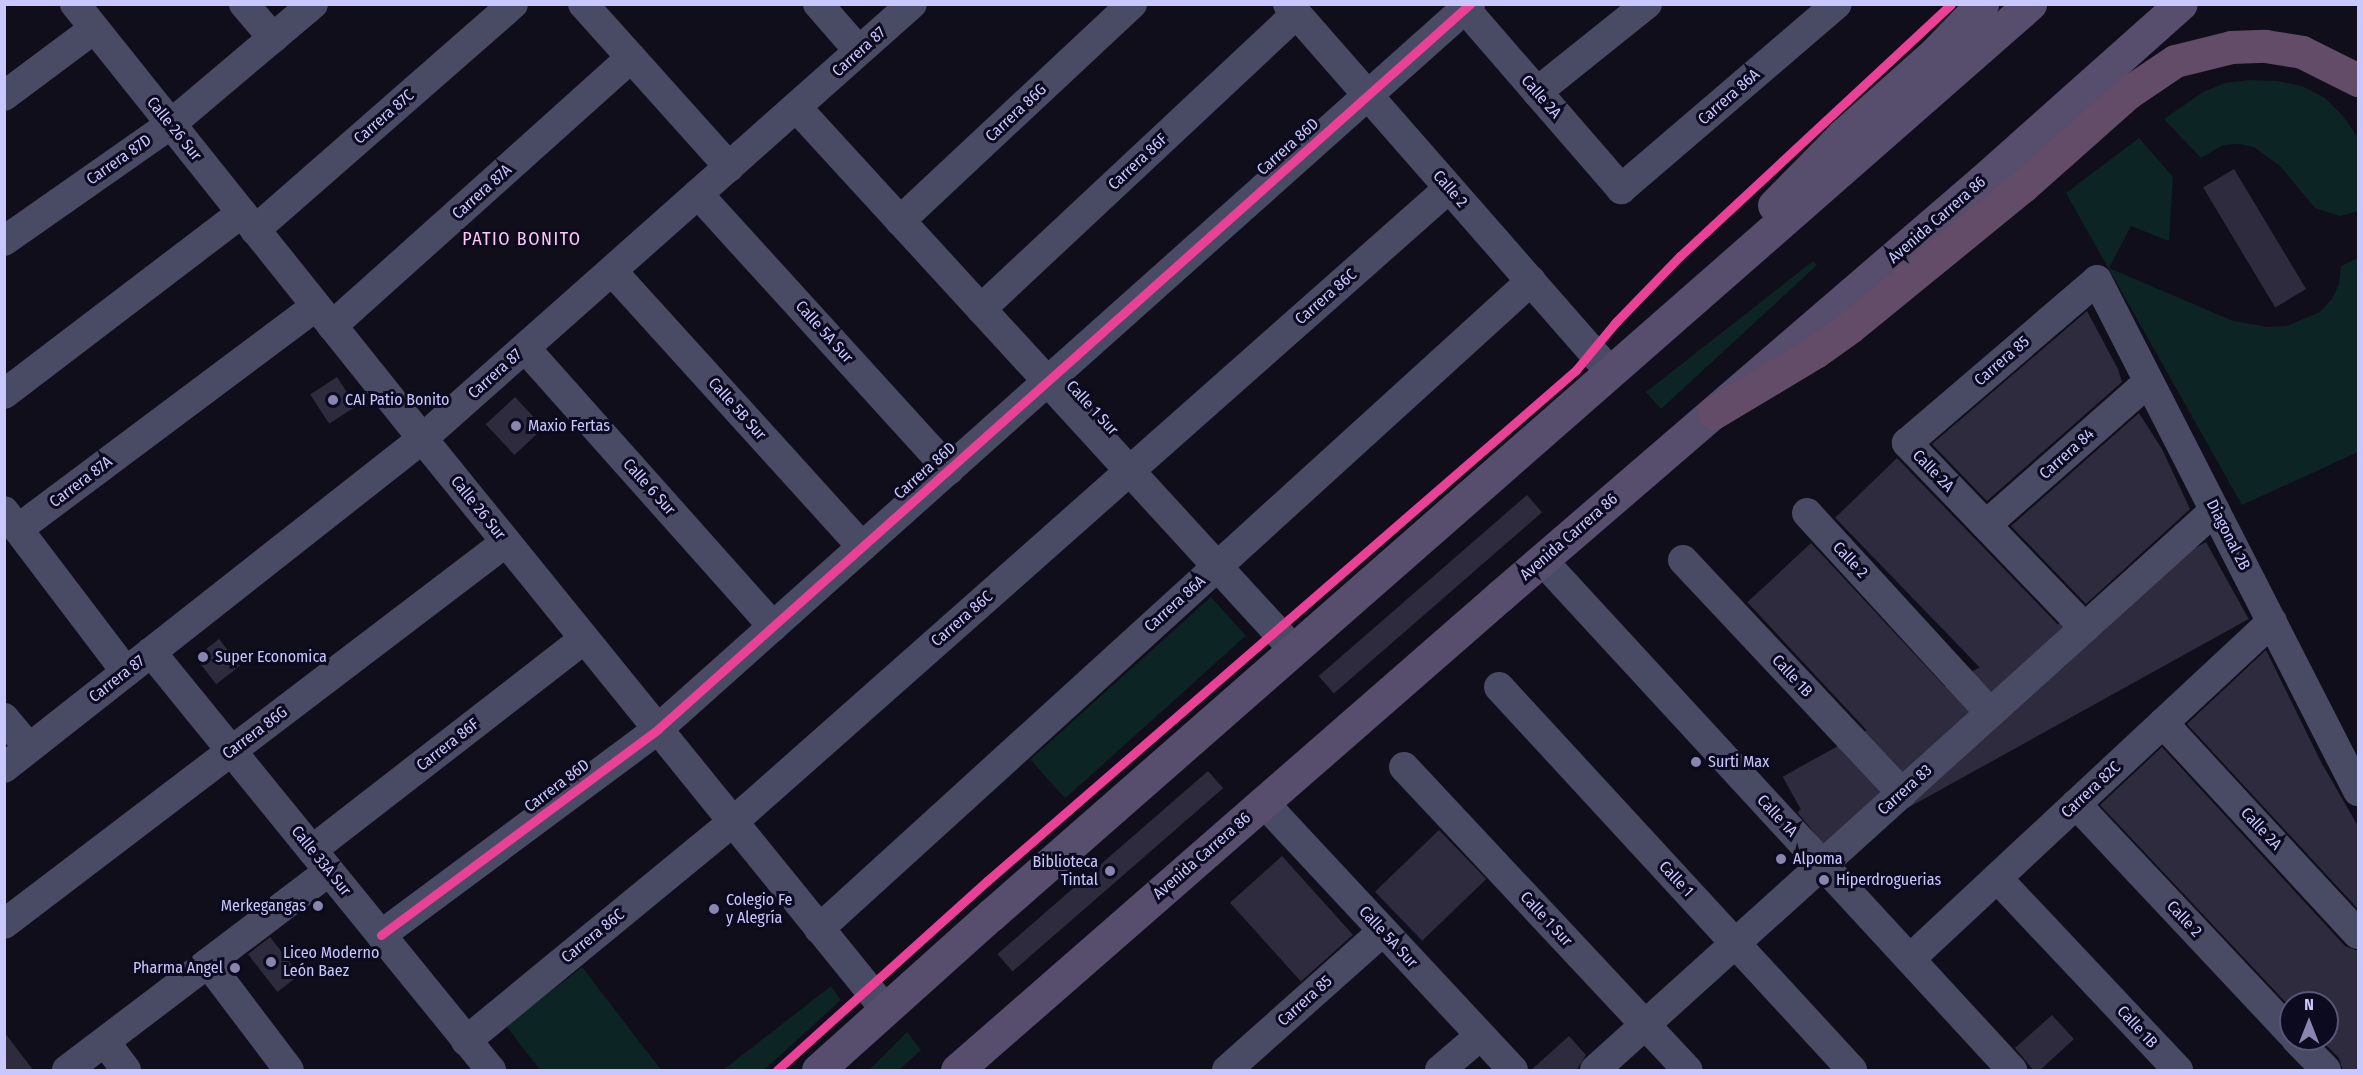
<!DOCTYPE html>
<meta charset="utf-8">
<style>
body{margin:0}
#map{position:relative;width:2363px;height:1075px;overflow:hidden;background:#100e1a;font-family:"Fira Sans Condensed",sans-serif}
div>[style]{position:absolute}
.green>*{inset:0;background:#0d2424;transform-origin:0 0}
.building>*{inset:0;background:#2d2b3d;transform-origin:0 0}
.minor>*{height:30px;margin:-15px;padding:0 15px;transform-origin:15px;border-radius:15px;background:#494a63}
.major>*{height:33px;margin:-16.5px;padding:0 16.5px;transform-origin:16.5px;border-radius:16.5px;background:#574d6d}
.highway>*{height:33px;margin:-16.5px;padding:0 16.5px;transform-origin:16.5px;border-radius:16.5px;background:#624c67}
.cycleway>*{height:9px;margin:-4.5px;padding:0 4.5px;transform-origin:4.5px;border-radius:4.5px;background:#ea4096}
.dots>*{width:16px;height:16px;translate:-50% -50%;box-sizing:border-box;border:3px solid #0c0a1e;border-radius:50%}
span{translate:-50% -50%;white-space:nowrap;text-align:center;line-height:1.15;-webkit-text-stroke:6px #0c0a1e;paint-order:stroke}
.street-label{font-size:16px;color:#c9c7ff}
.poi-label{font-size:16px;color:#c9c7ff}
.left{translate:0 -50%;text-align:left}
.right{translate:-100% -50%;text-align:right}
.neighbourhood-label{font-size:18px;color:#ffc9f0;letter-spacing:1.5px}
.frame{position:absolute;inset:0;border:6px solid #c9c7ff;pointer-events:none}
.north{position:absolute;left:2279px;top:991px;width:60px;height:60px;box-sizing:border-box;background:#0c0a1e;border:2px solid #585678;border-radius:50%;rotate:0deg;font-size:16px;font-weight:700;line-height:24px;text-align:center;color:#c9c7ff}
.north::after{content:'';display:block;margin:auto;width:21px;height:27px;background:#8886af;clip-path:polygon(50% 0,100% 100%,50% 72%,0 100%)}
</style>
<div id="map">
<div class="green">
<i style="clip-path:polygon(2250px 80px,2277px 81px,2302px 86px,2325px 98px,2343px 116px,2358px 138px,2358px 211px,2340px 216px,2315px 208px,2280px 166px,2254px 147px,2239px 144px,2223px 145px,2201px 158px,2164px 119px,2203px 92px,2225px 83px)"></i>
<i style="clip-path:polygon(2139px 138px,2173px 177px,2169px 241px,2131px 226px,2109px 268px,2233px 321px,2268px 327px,2287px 326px,2320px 312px,2332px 299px,2339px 284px,2341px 266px,2358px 258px,2358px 452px,2242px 505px,2066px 193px)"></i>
<i style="clip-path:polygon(1813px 261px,1817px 265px,1661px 409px,1646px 392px)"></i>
<i style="left:1211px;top:597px;width:52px;height:243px;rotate:48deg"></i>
<i style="clip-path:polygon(582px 967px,661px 1070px,540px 1070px,506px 1026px)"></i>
<i style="clip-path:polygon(831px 986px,841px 1000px,764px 1070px,723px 1070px)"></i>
<i style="clip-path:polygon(907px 1032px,921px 1050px,899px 1070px,869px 1070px)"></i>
</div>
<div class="building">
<i style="left:2234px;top:169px;width:140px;height:36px;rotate:59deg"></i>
<i style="clip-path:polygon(2087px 311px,2118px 369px,2122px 382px,1987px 501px,1932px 444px)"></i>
<i style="left:337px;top:377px;width:35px;height:32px;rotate:57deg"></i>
<i style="left:515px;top:397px;width:42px;height:40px;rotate:47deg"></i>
<i style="clip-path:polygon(2139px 413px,2162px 449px,2190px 509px,2086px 604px,2011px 526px)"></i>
<i style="left:1897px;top:458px;width:235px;height:86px;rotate:46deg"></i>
<i style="left:1527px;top:495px;width:23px;height:276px;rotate:49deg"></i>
<i style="left:2206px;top:542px;width:88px;height:484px;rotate:61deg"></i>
<i style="left:1811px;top:543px;width:229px;height:87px;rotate:47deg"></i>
<i style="left:219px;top:639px;width:34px;height:30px;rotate:52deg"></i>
<i style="clip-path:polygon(2266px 650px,2321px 762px,2358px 826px,2358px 909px,2187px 724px)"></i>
<i style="clip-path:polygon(2162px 747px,2345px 946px,2358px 951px,2358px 1071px,2343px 1071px,2339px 1058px,2320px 1039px,2327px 1039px,2327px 1003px,2291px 1003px,2291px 1008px,2100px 805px)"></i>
<i style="left:1208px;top:771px;width:23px;height:279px;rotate:49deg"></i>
<i style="left:1818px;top:795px;width:38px;height:27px;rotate:50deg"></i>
<i style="left:1439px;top:830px;width:68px;height:89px;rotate:46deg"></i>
<i style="left:1282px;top:856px;width:106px;height:70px;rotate:48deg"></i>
<i style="left:270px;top:937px;width:48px;height:28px;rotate:52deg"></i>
<i style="clip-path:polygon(2052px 1015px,2074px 1039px,2039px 1071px,2034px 1071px,2015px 1048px)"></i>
<i style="clip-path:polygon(4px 1032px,34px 1071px,4px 1071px)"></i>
<i style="clip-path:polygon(1569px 1036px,1586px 1055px,1578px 1068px,1576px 1071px,1530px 1071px)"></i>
</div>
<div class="minor">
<i style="left:75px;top:4px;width:568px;rotate:51.36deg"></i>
<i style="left:430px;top:448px;width:722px;rotate:50.96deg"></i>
<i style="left:244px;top:4px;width:45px;rotate:49.5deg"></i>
<i style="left:583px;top:4px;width:219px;rotate:48.1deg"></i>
<i style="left:818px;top:4px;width:62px;rotate:48.9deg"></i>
<i style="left:1288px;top:4px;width:490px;rotate:48.8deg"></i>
<i style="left:1461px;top:4px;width:245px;rotate:49.1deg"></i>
<i style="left:1621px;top:189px;width:284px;rotate:-40.6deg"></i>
<i style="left:1537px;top:92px;width:141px;rotate:-38.7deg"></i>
<i style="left:4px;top:96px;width:112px;rotate:-36.7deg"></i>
<i style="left:796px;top:107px;width:737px;rotate:47.48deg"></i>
<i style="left:698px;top:194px;width:373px;rotate:47.7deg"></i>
<i style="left:900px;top:221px;width:318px;rotate:-43.1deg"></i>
<i style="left:255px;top:230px;width:343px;rotate:-41.2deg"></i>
<i style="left:4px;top:241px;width:204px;rotate:-35deg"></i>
<i style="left:171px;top:124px;width:186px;rotate:-40.2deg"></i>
<i style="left:612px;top:271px;width:372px;rotate:47.8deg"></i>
<i style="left:981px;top:309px;width:432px;rotate:-43.1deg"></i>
<i style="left:332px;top:326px;width:402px;rotate:-41.9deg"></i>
<i style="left:525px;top:348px;width:373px;rotate:48.3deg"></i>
<i style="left:4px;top:394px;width:299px;rotate:-37.3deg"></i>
<i style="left:4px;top:511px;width:202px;rotate:52.8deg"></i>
<i style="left:1807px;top:513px;width:271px;rotate:47.5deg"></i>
<i style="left:1986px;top:525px;width:216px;rotate:-41.4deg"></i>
<i style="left:18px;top:529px;width:372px;rotate:-36.8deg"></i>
<i style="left:1542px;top:560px;width:694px;rotate:47.34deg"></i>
<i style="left:1683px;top:560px;width:320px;rotate:46.8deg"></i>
<i style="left:2085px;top:628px;width:257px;rotate:-133.9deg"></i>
<i style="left:1907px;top:443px;width:250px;rotate:-40.6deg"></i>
<i style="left:2097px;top:280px;width:574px;rotate:62.94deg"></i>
<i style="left:151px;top:652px;width:539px;rotate:50.88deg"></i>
<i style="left:1499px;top:687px;width:521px;rotate:47.33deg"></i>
<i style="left:4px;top:718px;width:39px;rotate:50deg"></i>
<i style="left:2163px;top:723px;width:287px;rotate:47.3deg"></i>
<i style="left:1404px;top:767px;width:415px;rotate:46.9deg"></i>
<i style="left:4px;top:768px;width:532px;rotate:-38.21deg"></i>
<i style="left:422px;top:439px;width:655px;rotate:-41.6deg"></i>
<i style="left:1264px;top:803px;width:365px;rotate:47deg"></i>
<i style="left:2076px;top:804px;width:314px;rotate:46.8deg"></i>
<i style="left:312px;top:850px;width:344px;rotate:-37.8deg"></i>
<i style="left:1997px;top:878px;width:264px;rotate:46.7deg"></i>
<i style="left:4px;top:924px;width:631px;rotate:-37.27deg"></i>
<i style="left:819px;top:929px;width:963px;rotate:-42.31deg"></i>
<i style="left:381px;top:935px;width:345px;rotate:-36.6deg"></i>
<i style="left:658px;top:729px;width:1089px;rotate:-41.76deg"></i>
<i style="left:1910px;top:959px;width:495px;rotate:-43deg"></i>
<i style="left:208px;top:963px;width:134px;rotate:52.9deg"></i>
<i style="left:2296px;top:1039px;width:43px;rotate:45.9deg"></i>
<i style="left:466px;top:1041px;width:345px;rotate:-39.4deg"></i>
<i style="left:733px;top:822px;width:956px;rotate:-41.52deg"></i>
<i style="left:105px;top:1042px;width:35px;rotate:53deg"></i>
<i style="left:67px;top:1070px;width:329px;rotate:-37.2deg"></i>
<i style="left:1227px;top:1070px;width:209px;rotate:-41.7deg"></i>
<i style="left:1440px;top:1070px;width:52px;rotate:-40.4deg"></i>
<i style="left:1595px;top:1070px;width:835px;rotate:-42.09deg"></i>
</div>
<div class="major">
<i style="left:1774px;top:205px;width:100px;rotate:-45.4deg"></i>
<i style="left:1844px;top:134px;width:122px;rotate:-41.7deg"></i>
<i style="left:1935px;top:53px;width:68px;rotate:-46.2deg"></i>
<i style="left:818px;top:1070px;width:232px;rotate:-41.9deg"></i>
<i style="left:991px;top:915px;width:1382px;rotate:-41.24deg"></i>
<i style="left:957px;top:1070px;width:721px;rotate:-41.12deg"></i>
<i style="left:1500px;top:596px;width:636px;rotate:-40.73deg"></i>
<i style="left:1982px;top:181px;width:266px;rotate:-41.7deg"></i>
</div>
<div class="highway">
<i style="left:1713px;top:413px;width:119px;rotate:-30.9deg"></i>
<i style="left:1815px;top:352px;width:43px;rotate:-35.5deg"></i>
<i style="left:1850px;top:327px;width:223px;rotate:-39.2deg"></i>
<i style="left:2023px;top:186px;width:142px;rotate:-41.6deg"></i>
<i style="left:2129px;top:92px;width:55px;rotate:-34deg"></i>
<i style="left:2175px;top:61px;width:58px;rotate:-14deg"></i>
<i style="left:2231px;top:47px;width:34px;rotate:-2deg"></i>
<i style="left:2265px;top:46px;width:37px;rotate:9deg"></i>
<i style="left:2302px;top:52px;width:63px;rotate:26.6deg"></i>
</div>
<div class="cycleway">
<i style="left:381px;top:935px;width:345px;rotate:-36.6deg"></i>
<i style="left:658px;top:729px;width:1089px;rotate:-41.76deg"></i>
<i style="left:777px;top:1070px;width:283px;rotate:-42deg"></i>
<i style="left:987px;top:881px;width:780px;rotate:-40.94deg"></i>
<i style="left:1576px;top:370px;width:61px;rotate:-50.3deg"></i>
<i style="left:1615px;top:323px;width:93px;rotate:-45.9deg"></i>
<i style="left:1680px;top:256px;width:370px;rotate:-42.9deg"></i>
</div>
<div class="dots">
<i style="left:333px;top:400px;background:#8886af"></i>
<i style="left:516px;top:426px;background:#8886af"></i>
<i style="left:203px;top:657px;background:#8886af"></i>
<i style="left:1696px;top:762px;background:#8886af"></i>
<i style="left:1781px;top:859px;background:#8886af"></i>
<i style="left:1110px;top:871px;background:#8886af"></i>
<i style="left:1824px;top:880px;background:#8886af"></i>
<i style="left:318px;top:906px;background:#8886af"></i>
<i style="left:714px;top:909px;background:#8886af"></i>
<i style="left:271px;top:962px;background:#8886af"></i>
<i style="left:235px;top:968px;background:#8886af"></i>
</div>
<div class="street-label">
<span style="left:859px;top:52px;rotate:-42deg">Carrera 87</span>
<span style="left:1541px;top:97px;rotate:49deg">Calle 2A</span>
<span style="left:1729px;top:97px;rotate:-41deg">Carrera 86A</span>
<span style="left:1016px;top:113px;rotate:-43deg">Carrera 86G</span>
<span style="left:384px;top:117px;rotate:-41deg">Carrera 87C</span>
<span style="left:174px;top:129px;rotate:51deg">Calle 26 Sur</span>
<span style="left:1288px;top:147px;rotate:-42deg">Carrera 86D</span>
<span style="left:119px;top:160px;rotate:-35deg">Carrera 87D</span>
<span style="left:1138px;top:162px;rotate:-43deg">Carrera 86F</span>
<span style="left:1450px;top:189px;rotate:49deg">Calle 2</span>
<span style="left:482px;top:192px;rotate:-42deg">Carrera 87A</span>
<span style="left:1937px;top:220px;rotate:-41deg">Avenida Carrera 86</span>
<span style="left:1326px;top:297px;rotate:-41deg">Carrera 86C</span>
<span style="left:824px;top:332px;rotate:48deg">Calle 5A Sur</span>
<span style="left:2002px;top:361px;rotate:-41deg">Carrera 85</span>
<span style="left:495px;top:374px;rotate:-42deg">Carrera 87</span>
<span style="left:1092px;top:408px;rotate:47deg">Calle 1 Sur</span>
<span style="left:737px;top:409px;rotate:48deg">Calle 5B Sur</span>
<span style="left:2067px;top:454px;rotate:-42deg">Carrera 84</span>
<span style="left:925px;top:471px;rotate:-42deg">Carrera 86D</span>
<span style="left:1933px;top:471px;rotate:46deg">Calle 2A</span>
<span style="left:81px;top:482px;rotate:-37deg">Carrera 87A</span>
<span style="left:649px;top:487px;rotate:48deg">Calle 6 Sur</span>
<span style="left:478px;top:508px;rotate:51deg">Calle 26 Sur</span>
<span style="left:2228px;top:535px;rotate:63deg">Diagonal 2B</span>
<span style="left:1569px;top:537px;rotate:-41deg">Avenida Carrera 86</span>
<span style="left:1850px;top:560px;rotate:47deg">Calle 2</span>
<span style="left:1175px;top:604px;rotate:-42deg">Carrera 86A</span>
<span style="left:962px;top:619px;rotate:-41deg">Carrera 86C</span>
<span style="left:1792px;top:676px;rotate:47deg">Calle 1B</span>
<span style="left:117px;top:679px;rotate:-38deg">Carrera 87</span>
<span style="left:255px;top:733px;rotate:-37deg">Carrera 86G</span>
<span style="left:448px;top:745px;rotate:-38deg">Carrera 86F</span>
<span style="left:557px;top:786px;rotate:-37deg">Carrera 86D</span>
<span style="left:1905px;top:790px;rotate:-42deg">Carrera 83</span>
<span style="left:2091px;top:790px;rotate:-43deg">Carrera 82C</span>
<span style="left:1777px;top:816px;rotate:47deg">Calle 1A</span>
<span style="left:2261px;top:829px;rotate:47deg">Calle 2A</span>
<span style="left:1202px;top:856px;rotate:-41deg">Avenida Carrera 86</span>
<span style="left:321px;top:861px;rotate:51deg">Calle 33A Sur</span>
<span style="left:1676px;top:879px;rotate:47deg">Calle 1</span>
<span style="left:1546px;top:919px;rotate:47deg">Calle 1 Sur</span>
<span style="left:2184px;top:919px;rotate:47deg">Calle 2</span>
<span style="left:593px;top:936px;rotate:-39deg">Carrera 86C</span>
<span style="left:1388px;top:937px;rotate:47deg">Calle 5A Sur</span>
<span style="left:1305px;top:1001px;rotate:-42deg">Carrera 85</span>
<span style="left:2137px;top:1027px;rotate:47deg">Calle 1B</span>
</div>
<div class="poi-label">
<span class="left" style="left:345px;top:400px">CAI Patio Bonito</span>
<span class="left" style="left:528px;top:426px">Maxio Fertas</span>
<span class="left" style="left:215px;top:657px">Super Economica</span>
<span class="left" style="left:1708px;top:762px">Surti Max</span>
<span class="left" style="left:1793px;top:859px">Alpoma</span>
<span class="right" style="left:1098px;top:871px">Biblioteca<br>Tintal</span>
<span class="left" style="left:1836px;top:880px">Hiperdroguerias</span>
<span class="left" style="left:726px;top:909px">Colegio Fe<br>y Alegría</span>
<span class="right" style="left:306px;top:906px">Merkegangas</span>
<span class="left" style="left:283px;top:962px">Liceo Moderno<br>León Baez</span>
<span class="right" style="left:223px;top:968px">Pharma Angel</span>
</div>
<div class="neighbourhood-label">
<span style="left:522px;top:239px">PATIO BONITO</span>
</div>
<div class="frame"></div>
<div class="north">N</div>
</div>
